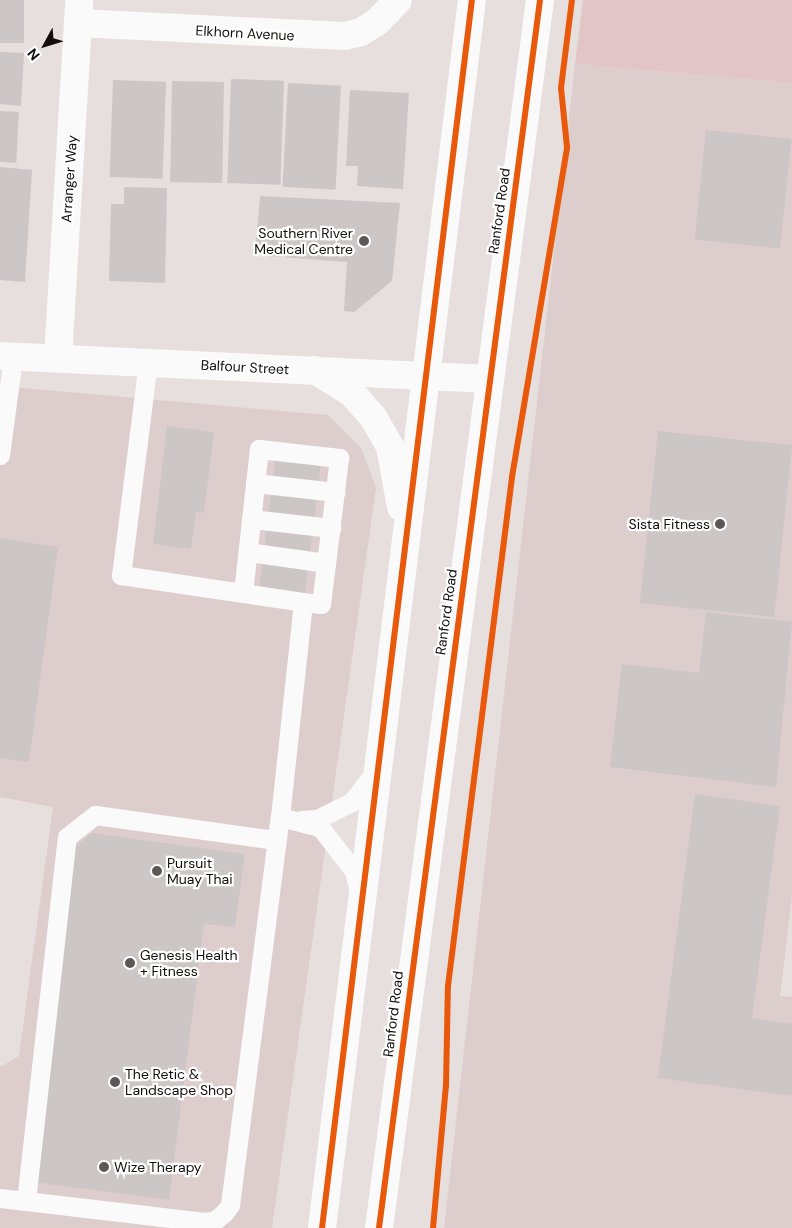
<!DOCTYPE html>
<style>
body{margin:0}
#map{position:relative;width:792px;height:1228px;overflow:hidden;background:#e7dede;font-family:"DM Sans",sans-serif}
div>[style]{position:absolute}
.built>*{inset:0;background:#decdcd}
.green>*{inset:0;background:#e2c6c7}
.building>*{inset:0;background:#cdc6c6;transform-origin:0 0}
.lane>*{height:19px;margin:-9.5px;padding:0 9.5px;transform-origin:9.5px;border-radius:9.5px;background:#fbfafa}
.street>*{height:28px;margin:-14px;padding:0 14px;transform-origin:14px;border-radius:14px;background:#fbfafa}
.primary>*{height:28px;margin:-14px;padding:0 14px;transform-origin:14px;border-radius:14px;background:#fbfafa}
.cycleway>*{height:6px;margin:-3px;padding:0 3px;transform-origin:3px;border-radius:3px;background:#e8590c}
.dots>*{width:14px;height:14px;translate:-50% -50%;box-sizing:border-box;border:2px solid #fff;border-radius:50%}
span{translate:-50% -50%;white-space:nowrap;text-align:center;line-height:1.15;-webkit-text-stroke:4.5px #fff;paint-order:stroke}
.street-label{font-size:14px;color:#130e0e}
.poi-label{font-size:14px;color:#130e0e}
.right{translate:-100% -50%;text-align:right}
.left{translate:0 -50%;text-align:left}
.north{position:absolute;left:20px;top:20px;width:50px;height:50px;-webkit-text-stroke:4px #fff;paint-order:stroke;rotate:231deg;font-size:14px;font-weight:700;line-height:20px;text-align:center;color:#130e0e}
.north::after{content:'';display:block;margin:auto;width:18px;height:22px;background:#130e0e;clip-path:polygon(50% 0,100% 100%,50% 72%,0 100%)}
</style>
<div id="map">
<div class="built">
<i style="clip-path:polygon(575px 64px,792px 83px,792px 896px,780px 996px,792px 997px,792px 1228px,444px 1228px)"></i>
<i style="clip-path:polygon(0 386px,328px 415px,361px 448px,376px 488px,272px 1228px,0 1228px,0 1067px,19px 1056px,53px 807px,0 797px)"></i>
</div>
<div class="green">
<i style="clip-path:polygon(583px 0,792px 0,792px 83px,575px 64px)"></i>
</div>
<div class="building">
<i style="left:0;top:0;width:24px;height:43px"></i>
<i style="clip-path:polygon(0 52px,24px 53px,21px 106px,0 104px)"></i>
<i style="left:231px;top:79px;width:53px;height:104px;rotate:2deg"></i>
<i style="left:113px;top:80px;width:53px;height:97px;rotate:2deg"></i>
<i style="left:172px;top:81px;width:52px;height:101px;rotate:1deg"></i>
<i style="left:288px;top:83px;width:53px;height:104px;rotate:3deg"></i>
<i style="clip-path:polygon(350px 90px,409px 93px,403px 189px,357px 186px,358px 166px,346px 166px)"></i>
<i style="left:0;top:111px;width:19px;height:51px;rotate:3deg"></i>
<i style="left:706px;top:130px;width:86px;height:110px;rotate:6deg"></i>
<i style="clip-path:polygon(0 167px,32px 170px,25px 282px,0 280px)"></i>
<i style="clip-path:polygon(124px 187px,167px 188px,165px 283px,109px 281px,111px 204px,124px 204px)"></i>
<i style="clip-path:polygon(260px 196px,400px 203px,392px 281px,354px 312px,344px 311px,347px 262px,255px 255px)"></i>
<i style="clip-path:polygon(167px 426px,214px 432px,204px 513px,196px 512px,191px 549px,153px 544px)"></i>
<i style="left:658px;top:431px;width:135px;height:173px;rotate:6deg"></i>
<i style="left:277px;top:444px;width:46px;height:145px;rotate:7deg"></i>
<i style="clip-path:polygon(0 538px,58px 547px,29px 762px,0 758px)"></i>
<i style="clip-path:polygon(706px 612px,792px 622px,776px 787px,610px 767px,622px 664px,699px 673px)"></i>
<i style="clip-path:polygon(695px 794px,780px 806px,752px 1018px,792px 1024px,792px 1096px,658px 1078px)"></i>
<i style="clip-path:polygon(92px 833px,245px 854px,235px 927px,204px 924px,169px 1200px,33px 1182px,76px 846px)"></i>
</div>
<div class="lane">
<i style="left:148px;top:362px;width:215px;rotate:97.2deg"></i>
<i style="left:121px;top:575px;width:184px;rotate:8.4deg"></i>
<i style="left:303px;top:602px;width:216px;rotate:96.1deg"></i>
<i style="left:280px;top:817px;width:41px;rotate:14deg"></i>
<i style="left:320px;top:827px;width:56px;rotate:52.3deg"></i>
<i style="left:354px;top:871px;width:21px;rotate:76deg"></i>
<i style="left:0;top:455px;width:99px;rotate:-82.4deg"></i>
<i style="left:255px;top:483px;width:81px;rotate:6.4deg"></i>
<i style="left:251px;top:519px;width:81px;rotate:6.4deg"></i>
<i style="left:248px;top:552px;width:79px;rotate:8deg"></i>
<i style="left:243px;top:593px;width:145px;rotate:-83.7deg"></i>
<i style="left:259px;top:449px;width:81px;rotate:6.4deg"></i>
<i style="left:339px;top:458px;width:147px;rotate:97deg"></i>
<i style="left:321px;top:604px;width:18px;rotate:-174deg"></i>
<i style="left:301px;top:820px;width:16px;rotate:-4deg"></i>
<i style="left:317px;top:819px;width:39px;rotate:-26deg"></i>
<i style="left:352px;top:802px;width:36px;rotate:-53deg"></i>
<i style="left:0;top:1198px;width:204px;rotate:6.7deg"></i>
<i style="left:203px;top:1222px;width:11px;rotate:-5deg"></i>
<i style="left:214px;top:1221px;width:13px;rotate:-39deg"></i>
<i style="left:224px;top:1213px;width:10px;rotate:-53deg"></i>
<i style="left:230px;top:1205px;width:391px;rotate:-82.7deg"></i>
<i style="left:26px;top:1201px;width:366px;rotate:-83.6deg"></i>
<i style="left:67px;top:837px;width:36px;rotate:-38deg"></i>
<i style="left:95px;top:815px;width:182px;rotate:7.9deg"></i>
</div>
<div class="street">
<i style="left:78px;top:23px;width:267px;rotate:2.8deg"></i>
<i style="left:345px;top:36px;width:16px;rotate:-14deg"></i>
<i style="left:361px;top:32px;width:19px;rotate:-32deg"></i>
<i style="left:377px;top:22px;width:30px;rotate:-46deg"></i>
<i style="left:0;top:356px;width:490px;rotate:2.7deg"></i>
<i style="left:58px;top:358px;width:359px;rotate:-86.6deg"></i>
</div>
<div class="primary">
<i style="left:315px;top:370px;width:44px;rotate:31.9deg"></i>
<i style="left:352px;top:393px;width:32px;rotate:49deg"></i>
<i style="left:373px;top:417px;width:34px;rotate:60deg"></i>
<i style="left:390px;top:447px;width:61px;rotate:79.6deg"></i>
<i style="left:322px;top:1228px;width:1237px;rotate:-83.04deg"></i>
<i style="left:379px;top:1228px;width:1239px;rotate:-82.53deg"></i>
</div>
<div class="cycleway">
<i style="left:322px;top:1228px;width:1237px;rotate:-83.04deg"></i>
<i style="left:379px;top:1228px;width:1239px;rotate:-82.53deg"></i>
<i style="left:433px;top:1228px;width:143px;rotate:-84.8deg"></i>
<i style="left:446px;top:1086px;width:100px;rotate:-88.9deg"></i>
<i style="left:448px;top:986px;width:513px;rotate:-82.83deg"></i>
<i style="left:512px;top:477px;width:335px;rotate:-80.5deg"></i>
<i style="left:567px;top:147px;width:59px;rotate:-95.8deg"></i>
<i style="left:561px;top:88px;width:89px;rotate:-82.9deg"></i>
</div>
<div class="dots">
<i style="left:364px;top:241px;background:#5d5757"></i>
<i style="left:720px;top:524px;background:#5d5757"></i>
<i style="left:157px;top:871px;background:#5d5757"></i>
<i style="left:130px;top:963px;background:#5d5757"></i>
<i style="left:115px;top:1082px;background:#5d5757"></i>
<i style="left:104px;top:1167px;background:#5d5757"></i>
</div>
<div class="street-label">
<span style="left:245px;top:33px;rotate:3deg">Elkhorn Avenue</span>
<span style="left:69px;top:179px;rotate:-86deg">Arranger Way</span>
<span style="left:499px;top:211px;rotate:-82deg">Ranford Road</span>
<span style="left:245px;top:367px;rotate:3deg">Balfour Street</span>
<span style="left:446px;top:612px;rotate:-82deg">Ranford Road</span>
<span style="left:393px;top:1014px;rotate:-83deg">Ranford Road</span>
</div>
<div class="poi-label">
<span class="right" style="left:353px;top:241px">Southern River<br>Medical Centre</span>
<span class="right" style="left:710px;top:524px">Sista Fitness</span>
<span class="left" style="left:167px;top:871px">Pursuit<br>Muay Thai</span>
<span class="left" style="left:140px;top:963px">Genesis Health<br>+ Fitness</span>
<span class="left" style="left:125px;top:1082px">The Retic &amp;<br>Landscape Shop</span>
<span class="left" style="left:114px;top:1167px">Wize Therapy</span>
</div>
<div class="north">N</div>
</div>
